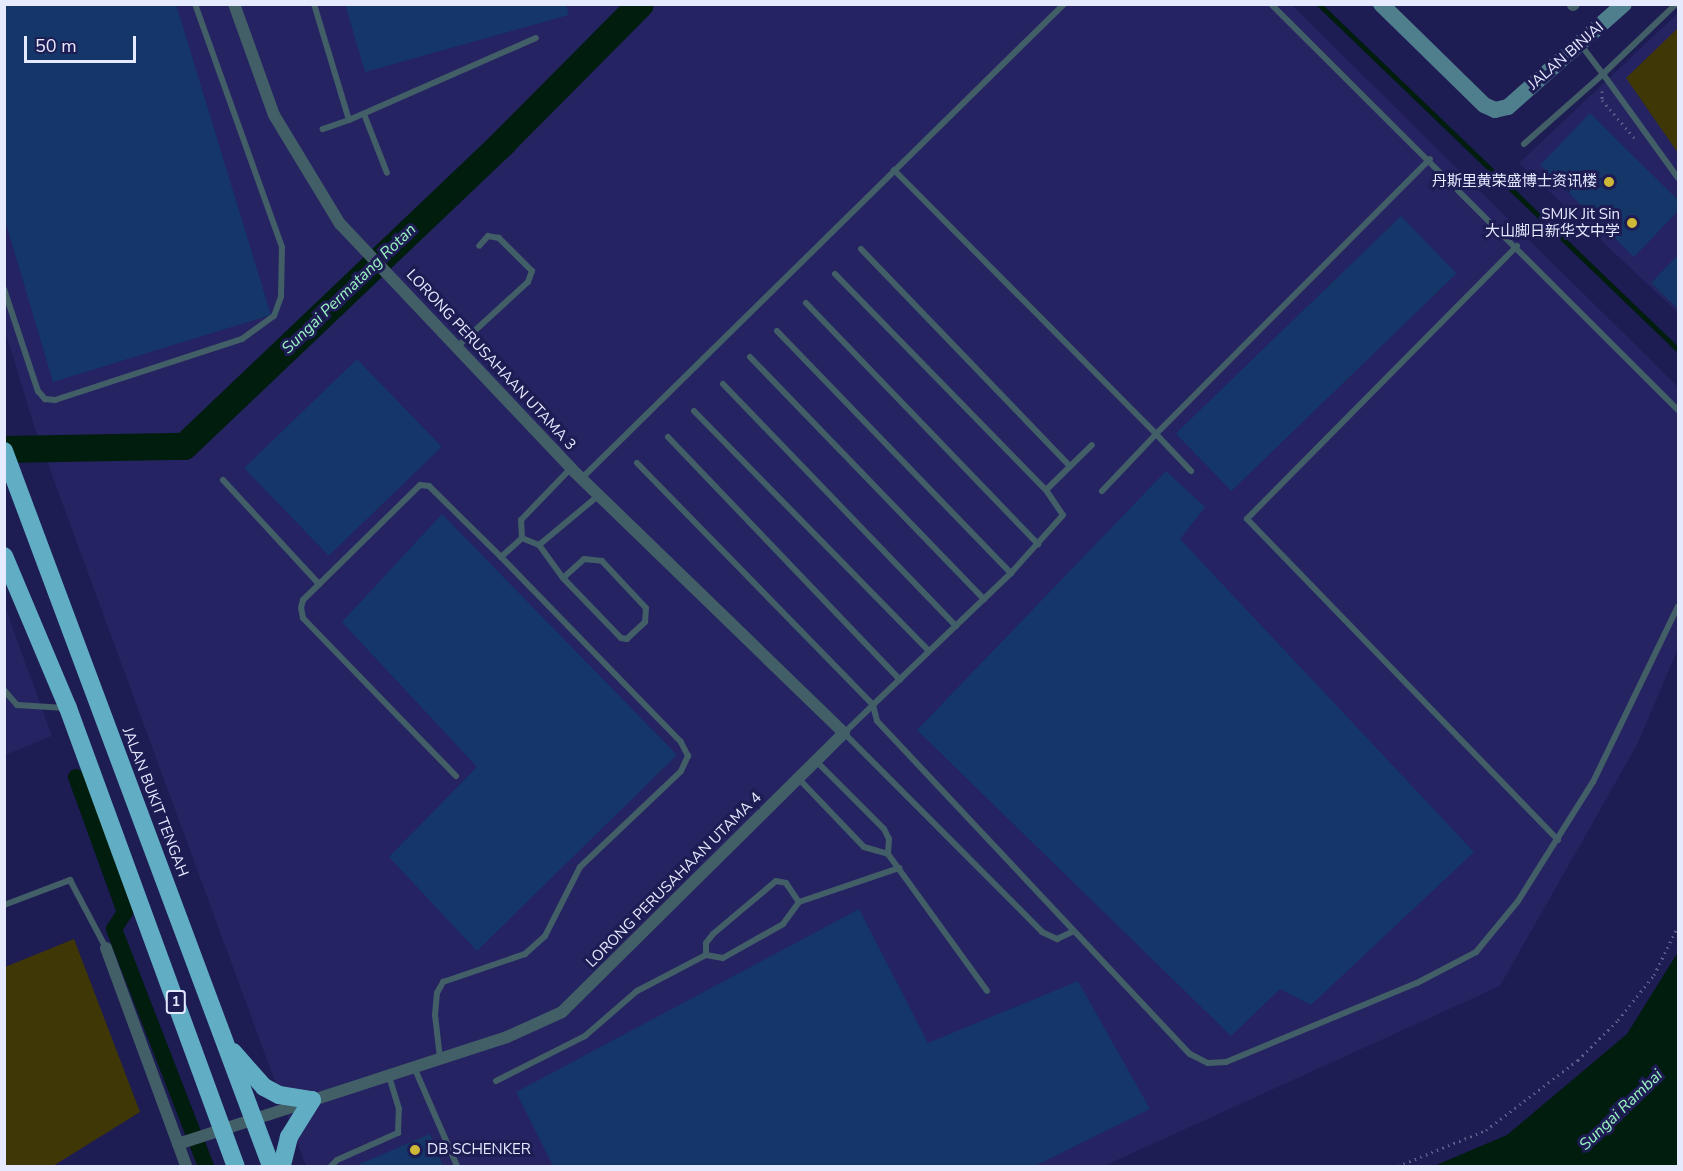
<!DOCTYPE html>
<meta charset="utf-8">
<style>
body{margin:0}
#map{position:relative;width:1683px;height:1171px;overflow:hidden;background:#1d1c53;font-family:"Nunito Sans","Noto Sans SC",sans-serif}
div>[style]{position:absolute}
.built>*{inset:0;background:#252361}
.green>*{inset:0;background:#3f3706}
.water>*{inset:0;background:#001d0e}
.stream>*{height:4.5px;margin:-2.25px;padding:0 2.25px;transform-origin:2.25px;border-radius:2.25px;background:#001d0e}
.canal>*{height:16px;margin:-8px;padding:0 8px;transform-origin:8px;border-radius:8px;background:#001d0e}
.river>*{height:27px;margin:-13.5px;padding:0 13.5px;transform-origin:13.5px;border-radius:13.5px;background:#001d0e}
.building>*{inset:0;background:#143668;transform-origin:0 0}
.path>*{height:3px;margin-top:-1.5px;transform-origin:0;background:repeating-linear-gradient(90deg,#5e5e8a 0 1.5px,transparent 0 6px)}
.lane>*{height:6px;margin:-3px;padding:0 3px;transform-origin:3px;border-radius:3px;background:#425e67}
.street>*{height:12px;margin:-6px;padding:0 6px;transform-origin:6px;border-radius:6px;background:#425e67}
.secondary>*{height:16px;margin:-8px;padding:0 8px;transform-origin:8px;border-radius:8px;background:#4f7e8c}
.highway>*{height:18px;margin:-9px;padding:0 9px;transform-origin:9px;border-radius:9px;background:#61adc3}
.dots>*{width:16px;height:16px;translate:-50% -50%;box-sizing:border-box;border:3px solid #1d1c53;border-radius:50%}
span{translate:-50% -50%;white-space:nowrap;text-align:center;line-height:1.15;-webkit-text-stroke:6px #1d1c53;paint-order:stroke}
.shield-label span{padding:2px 4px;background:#1d1c53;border:2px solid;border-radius:4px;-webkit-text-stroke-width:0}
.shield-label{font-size:14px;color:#e6eaff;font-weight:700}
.street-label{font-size:15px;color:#e6eaff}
.poi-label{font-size:15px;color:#e6eaff}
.right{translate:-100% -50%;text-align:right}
.left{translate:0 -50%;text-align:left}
.water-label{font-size:16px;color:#99f3c1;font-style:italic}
.frame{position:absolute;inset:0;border:6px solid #e6eaff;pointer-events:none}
.scale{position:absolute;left:24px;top:36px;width:112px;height:27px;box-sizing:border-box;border:3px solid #e6eaff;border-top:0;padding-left:8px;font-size:18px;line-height:21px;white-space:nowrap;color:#e6eaff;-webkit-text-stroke:4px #1d1c53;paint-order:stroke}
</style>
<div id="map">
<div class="built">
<i style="clip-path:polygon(4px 5px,1292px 5px,1678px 387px,1678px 649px,1637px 745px,1500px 986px,1104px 1166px,306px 1166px,34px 426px,5px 331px)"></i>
<i style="clip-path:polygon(1678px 13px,1678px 313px,1519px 163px)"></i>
<i style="clip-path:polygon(4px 604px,52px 736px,5px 755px,4px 755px)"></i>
</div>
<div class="green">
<i style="clip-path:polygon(1678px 28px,1678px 153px,1626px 78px)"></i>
<i style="clip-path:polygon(74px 939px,140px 1112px,53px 1166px,5px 1166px,5px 967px)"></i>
</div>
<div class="water">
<i style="clip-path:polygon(1678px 952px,1678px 1165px,1434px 1166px,1507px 1135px,1627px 1034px)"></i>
</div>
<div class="stream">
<i style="left:1319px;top:4px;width:499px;rotate:43.9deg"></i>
</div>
<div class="canal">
<i style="left:76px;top:777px;width:144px;rotate:70.1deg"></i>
<i style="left:125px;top:912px;width:20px;rotate:123deg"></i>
<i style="left:114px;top:929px;width:254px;rotate:68.8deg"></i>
</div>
<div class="river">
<i style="left:4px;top:449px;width:180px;rotate:-1deg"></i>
<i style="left:184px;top:446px;width:441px;rotate:-43.6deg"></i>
<i style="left:503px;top:142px;width:194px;rotate:-45.2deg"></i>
</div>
<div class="building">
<i style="clip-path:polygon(4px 4px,176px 4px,271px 315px,53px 382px,4px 217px)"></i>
<i style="clip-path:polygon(345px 4px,566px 4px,569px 15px,365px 72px)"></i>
<i style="clip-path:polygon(1590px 113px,1678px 200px,1678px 211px,1634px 257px,1540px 165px)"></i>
<i style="left:1401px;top:216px;width:80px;height:313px;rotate:46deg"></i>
<i style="clip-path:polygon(1678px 255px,1678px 309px,1651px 283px)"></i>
<i style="left:357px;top:359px;width:122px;height:157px;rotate:46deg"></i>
<i style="clip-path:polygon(1166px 471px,1205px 507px,1180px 539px,1474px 852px,1311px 1005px,1280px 989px,1231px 1036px,917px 730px)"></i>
<i style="clip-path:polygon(442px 514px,677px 755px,477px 951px,389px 857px,477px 767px,342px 622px)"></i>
<i style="clip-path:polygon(859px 909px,928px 1043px,1078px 981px,1150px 1109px,1035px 1166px,553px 1166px,516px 1092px)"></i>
<i style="clip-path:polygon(430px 1134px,443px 1166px,355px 1166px)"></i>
</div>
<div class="path">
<i style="left:1602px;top:91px;width:9px;rotate:90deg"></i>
<i style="left:1602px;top:100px;width:52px;rotate:49.6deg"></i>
<i style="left:1398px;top:1166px;width:95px;rotate:-22.2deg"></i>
<i style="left:1486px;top:1130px;width:116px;rotate:-37.3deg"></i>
<i style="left:1578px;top:1060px;width:57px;rotate:-45deg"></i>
<i style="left:1618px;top:1020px;width:58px;rotate:-51.3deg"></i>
<i style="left:1654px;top:975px;width:55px;rotate:-63.9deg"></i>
</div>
<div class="lane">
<i style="left:314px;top:4px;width:121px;rotate:73.2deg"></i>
<i style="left:349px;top:120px;width:28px;rotate:161deg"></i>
<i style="left:1271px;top:4px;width:575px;rotate:44.93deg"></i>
<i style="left:1581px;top:45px;width:36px;rotate:53deg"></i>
<i style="left:1603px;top:74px;width:101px;rotate:-43.8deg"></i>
<i style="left:364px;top:114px;width:63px;rotate:68.7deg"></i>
<i style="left:349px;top:120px;width:204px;rotate:-23.7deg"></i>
<i style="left:1524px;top:144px;width:106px;rotate:-41.5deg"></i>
<i style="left:1603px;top:74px;width:128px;rotate:54.2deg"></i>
<i style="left:894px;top:170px;width:372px;rotate:45.2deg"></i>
<i style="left:1156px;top:434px;width:388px;rotate:-45.1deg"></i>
<i style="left:1517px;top:246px;width:384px;rotate:134.7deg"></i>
<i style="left:1247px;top:519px;width:447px;rotate:45.9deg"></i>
<i style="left:861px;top:249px;width:301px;rotate:46.1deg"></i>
<i style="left:835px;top:274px;width:302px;rotate:45.7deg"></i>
<i style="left:1046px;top:490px;width:30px;rotate:56deg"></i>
<i style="left:1063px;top:515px;width:78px;rotate:131.9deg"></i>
<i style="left:1011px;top:573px;width:191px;rotate:136.3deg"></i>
<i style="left:873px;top:705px;width:16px;rotate:76deg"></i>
<i style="left:877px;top:721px;width:457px;rotate:46.8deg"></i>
<i style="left:1190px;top:1054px;width:20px;rotate:27deg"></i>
<i style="left:1208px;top:1063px;width:18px;rotate:-3deg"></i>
<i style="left:1226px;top:1062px;width:207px;rotate:-22.5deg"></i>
<i style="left:1417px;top:983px;width:67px;rotate:-27.7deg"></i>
<i style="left:1476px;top:952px;width:66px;rotate:-50.5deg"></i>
<i style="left:1518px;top:901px;width:141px;rotate:-57.8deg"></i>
<i style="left:1593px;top:782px;width:195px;rotate:-64.2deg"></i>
<i style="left:4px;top:289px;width:108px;rotate:71.6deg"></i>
<i style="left:38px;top:391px;width:11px;rotate:49deg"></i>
<i style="left:45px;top:399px;width:10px;rotate:6deg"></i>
<i style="left:55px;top:400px;width:197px;rotate:-18.1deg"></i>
<i style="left:242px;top:339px;width:39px;rotate:-36deg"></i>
<i style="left:274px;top:316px;width:20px;rotate:-70deg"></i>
<i style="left:281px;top:297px;width:50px;rotate:-88.9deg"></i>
<i style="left:282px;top:247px;width:258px;rotate:-109.7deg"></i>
<i style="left:806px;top:303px;width:335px;rotate:46.1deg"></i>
<i style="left:777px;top:331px;width:337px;rotate:46deg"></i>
<i style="left:457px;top:347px;width:96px;rotate:-42.5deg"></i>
<i style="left:528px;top:282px;width:12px;rotate:-70deg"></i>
<i style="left:532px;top:271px;width:47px;rotate:-135deg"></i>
<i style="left:499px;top:238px;width:11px;rotate:-170deg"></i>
<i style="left:488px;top:236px;width:13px;rotate:132deg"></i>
<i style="left:750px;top:357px;width:337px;rotate:46deg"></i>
<i style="left:723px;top:384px;width:336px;rotate:46.1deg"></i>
<i style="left:694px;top:411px;width:336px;rotate:45.6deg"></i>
<i style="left:668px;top:437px;width:336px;rotate:46.3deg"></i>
<i style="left:637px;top:463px;width:338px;rotate:45.7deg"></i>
<i style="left:873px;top:705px;width:40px;rotate:136deg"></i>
<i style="left:844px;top:733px;width:281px;rotate:45.1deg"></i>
<i style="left:1042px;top:932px;width:17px;rotate:25deg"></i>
<i style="left:1057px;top:939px;width:17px;rotate:-25deg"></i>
<i style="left:582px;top:478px;width:676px;rotate:-44.52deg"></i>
<i style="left:223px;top:480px;width:142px;rotate:47.3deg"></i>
<i style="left:1046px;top:490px;width:64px;rotate:-44.4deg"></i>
<i style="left:1102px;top:491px;width:79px;rotate:-46.5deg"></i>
<i style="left:1156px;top:434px;width:51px;rotate:46.6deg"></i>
<i style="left:539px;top:545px;width:78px;rotate:-39.8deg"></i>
<i style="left:563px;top:578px;width:28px;rotate:-42deg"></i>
<i style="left:584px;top:559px;width:18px;rotate:6deg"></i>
<i style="left:602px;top:561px;width:64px;rotate:46.9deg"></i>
<i style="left:646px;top:608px;width:14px;rotate:94deg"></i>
<i style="left:645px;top:622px;width:25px;rotate:137deg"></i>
<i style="left:627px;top:639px;width:6px;rotate:-171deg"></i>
<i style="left:621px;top:638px;width:83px;rotate:-134deg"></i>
<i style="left:563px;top:578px;width:41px;rotate:-126deg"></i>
<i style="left:539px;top:545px;width:18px;rotate:-158deg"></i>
<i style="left:522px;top:538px;width:18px;rotate:-93deg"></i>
<i style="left:521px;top:520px;width:72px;rotate:-46.1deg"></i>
<i style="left:4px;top:690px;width:20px;rotate:49deg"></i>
<i style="left:17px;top:705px;width:48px;rotate:3.6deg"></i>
<i style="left:816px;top:761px;width:96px;rotate:45deg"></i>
<i style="left:884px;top:829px;width:11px;rotate:63deg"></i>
<i style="left:889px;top:839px;width:15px;rotate:94deg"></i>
<i style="left:888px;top:854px;width:169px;rotate:54.1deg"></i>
<i style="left:456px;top:776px;width:220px;rotate:-134.1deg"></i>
<i style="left:303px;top:618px;width:10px;rotate:-101deg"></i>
<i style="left:301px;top:608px;width:8px;rotate:-76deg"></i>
<i style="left:303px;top:600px;width:164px;rotate:-44.5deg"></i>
<i style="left:420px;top:485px;width:9px;rotate:6deg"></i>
<i style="left:429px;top:486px;width:101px;rotate:44.6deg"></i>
<i style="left:501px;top:557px;width:28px;rotate:-42deg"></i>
<i style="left:798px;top:778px;width:95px;rotate:46.3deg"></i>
<i style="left:864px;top:847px;width:25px;rotate:16deg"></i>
<i style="left:4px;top:905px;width:71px;rotate:-20.7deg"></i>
<i style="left:70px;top:880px;width:77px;rotate:62.1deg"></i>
<i style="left:706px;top:955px;width:17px;rotate:10deg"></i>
<i style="left:723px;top:958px;width:69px;rotate:-29.5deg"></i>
<i style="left:783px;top:924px;width:27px;rotate:-54deg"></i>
<i style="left:799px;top:902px;width:106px;rotate:-18.8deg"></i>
<i style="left:706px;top:955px;width:12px;rotate:-90deg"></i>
<i style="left:706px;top:943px;width:11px;rotate:-52deg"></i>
<i style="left:713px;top:934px;width:82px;rotate:-40.1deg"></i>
<i style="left:776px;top:881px;width:10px;rotate:11deg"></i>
<i style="left:786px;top:883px;width:23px;rotate:56deg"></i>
<i style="left:440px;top:1058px;width:43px;rotate:-96.6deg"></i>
<i style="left:435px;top:1015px;width:22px;rotate:-85deg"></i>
<i style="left:437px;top:993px;width:13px;rotate:-61deg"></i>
<i style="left:443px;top:982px;width:87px;rotate:-18.9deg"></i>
<i style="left:525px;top:954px;width:27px;rotate:-42deg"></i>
<i style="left:545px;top:936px;width:77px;rotate:-63.1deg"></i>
<i style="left:580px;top:867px;width:139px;rotate:-43.5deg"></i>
<i style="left:681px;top:771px;width:17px;rotate:-65deg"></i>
<i style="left:688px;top:756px;width:16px;rotate:-117deg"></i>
<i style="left:681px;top:742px;width:258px;rotate:-134.2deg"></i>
<i style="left:414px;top:1067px;width:108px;rotate:66.5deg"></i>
<i style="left:496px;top:1081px;width:100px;rotate:-26.8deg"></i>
<i style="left:585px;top:1036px;width:69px;rotate:-40.9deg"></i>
<i style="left:637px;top:991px;width:78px;rotate:-27.6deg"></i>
<i style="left:331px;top:1166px;width:8px;rotate:-45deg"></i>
<i style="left:337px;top:1160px;width:67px;rotate:-23.9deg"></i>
<i style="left:398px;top:1133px;width:24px;rotate:-88deg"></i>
<i style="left:399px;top:1109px;width:34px;rotate:-107deg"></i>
</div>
<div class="street">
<i style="left:1573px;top:5px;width:1px;rotate:-45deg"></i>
<i style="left:106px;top:948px;width:232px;rotate:69.8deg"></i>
<i style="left:178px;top:1144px;width:346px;rotate:-18deg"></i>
<i style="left:507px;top:1037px;width:60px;rotate:-24.4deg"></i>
<i style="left:562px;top:1012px;width:397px;rotate:-44.7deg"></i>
<i style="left:844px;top:733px;width:380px;rotate:-135.9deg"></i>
<i style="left:571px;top:468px;width:336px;rotate:-133.4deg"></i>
<i style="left:340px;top:224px;width:127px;rotate:-121.2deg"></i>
<i style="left:274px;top:115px;width:118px;rotate:-109.8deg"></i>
</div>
<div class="secondary">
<i style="left:1381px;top:4px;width:144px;rotate:44.4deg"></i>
<i style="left:1484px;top:105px;width:12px;rotate:24deg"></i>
<i style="left:1495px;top:110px;width:13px;rotate:-13deg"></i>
<i style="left:1508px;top:107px;width:155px;rotate:-41.6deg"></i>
</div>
<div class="highway">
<i style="left:4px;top:451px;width:763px;rotate:69.52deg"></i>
<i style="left:4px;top:556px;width:165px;rotate:67.2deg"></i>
<i style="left:68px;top:708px;width:488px;rotate:69.9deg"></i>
<i style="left:233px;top:1052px;width:47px;rotate:48.5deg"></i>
<i style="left:264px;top:1087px;width:17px;rotate:28deg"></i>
<i style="left:279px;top:1095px;width:33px;rotate:9deg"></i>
<i style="left:312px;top:1100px;width:44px;rotate:121.9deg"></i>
<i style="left:289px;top:1137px;width:30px;rotate:104deg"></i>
</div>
<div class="dots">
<i style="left:1609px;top:182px;background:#cfb837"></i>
<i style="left:1632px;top:223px;background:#cfb837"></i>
<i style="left:415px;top:1150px;background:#cfb837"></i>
</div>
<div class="shield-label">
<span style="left:176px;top:1002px">1</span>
</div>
<div class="street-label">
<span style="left:1566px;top:56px;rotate:-41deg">JALAN BINJAI</span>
<span style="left:491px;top:360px;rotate:47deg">LORONG PERUSAHAAN UTAMA 3</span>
<span style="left:155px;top:802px;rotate:69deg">JALAN BUKIT TENGAH</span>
<span style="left:674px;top:880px;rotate:-45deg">LORONG PERUSAHAAN UTAMA 4</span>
</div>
<div class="poi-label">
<span class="right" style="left:1597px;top:182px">丹斯里黄荣盛博士资讯楼</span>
<span class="right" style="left:1620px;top:223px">SMJK Jit Sin<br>大山脚日新华文中学</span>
<span class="left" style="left:427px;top:1150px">DB SCHENKER</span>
</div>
<div class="water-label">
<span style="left:349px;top:289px;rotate:-44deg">Sungai Permatang Rotan</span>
<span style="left:1621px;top:1110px;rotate:-44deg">Sungai Rambai</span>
</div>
<div class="frame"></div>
<div class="scale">50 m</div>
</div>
